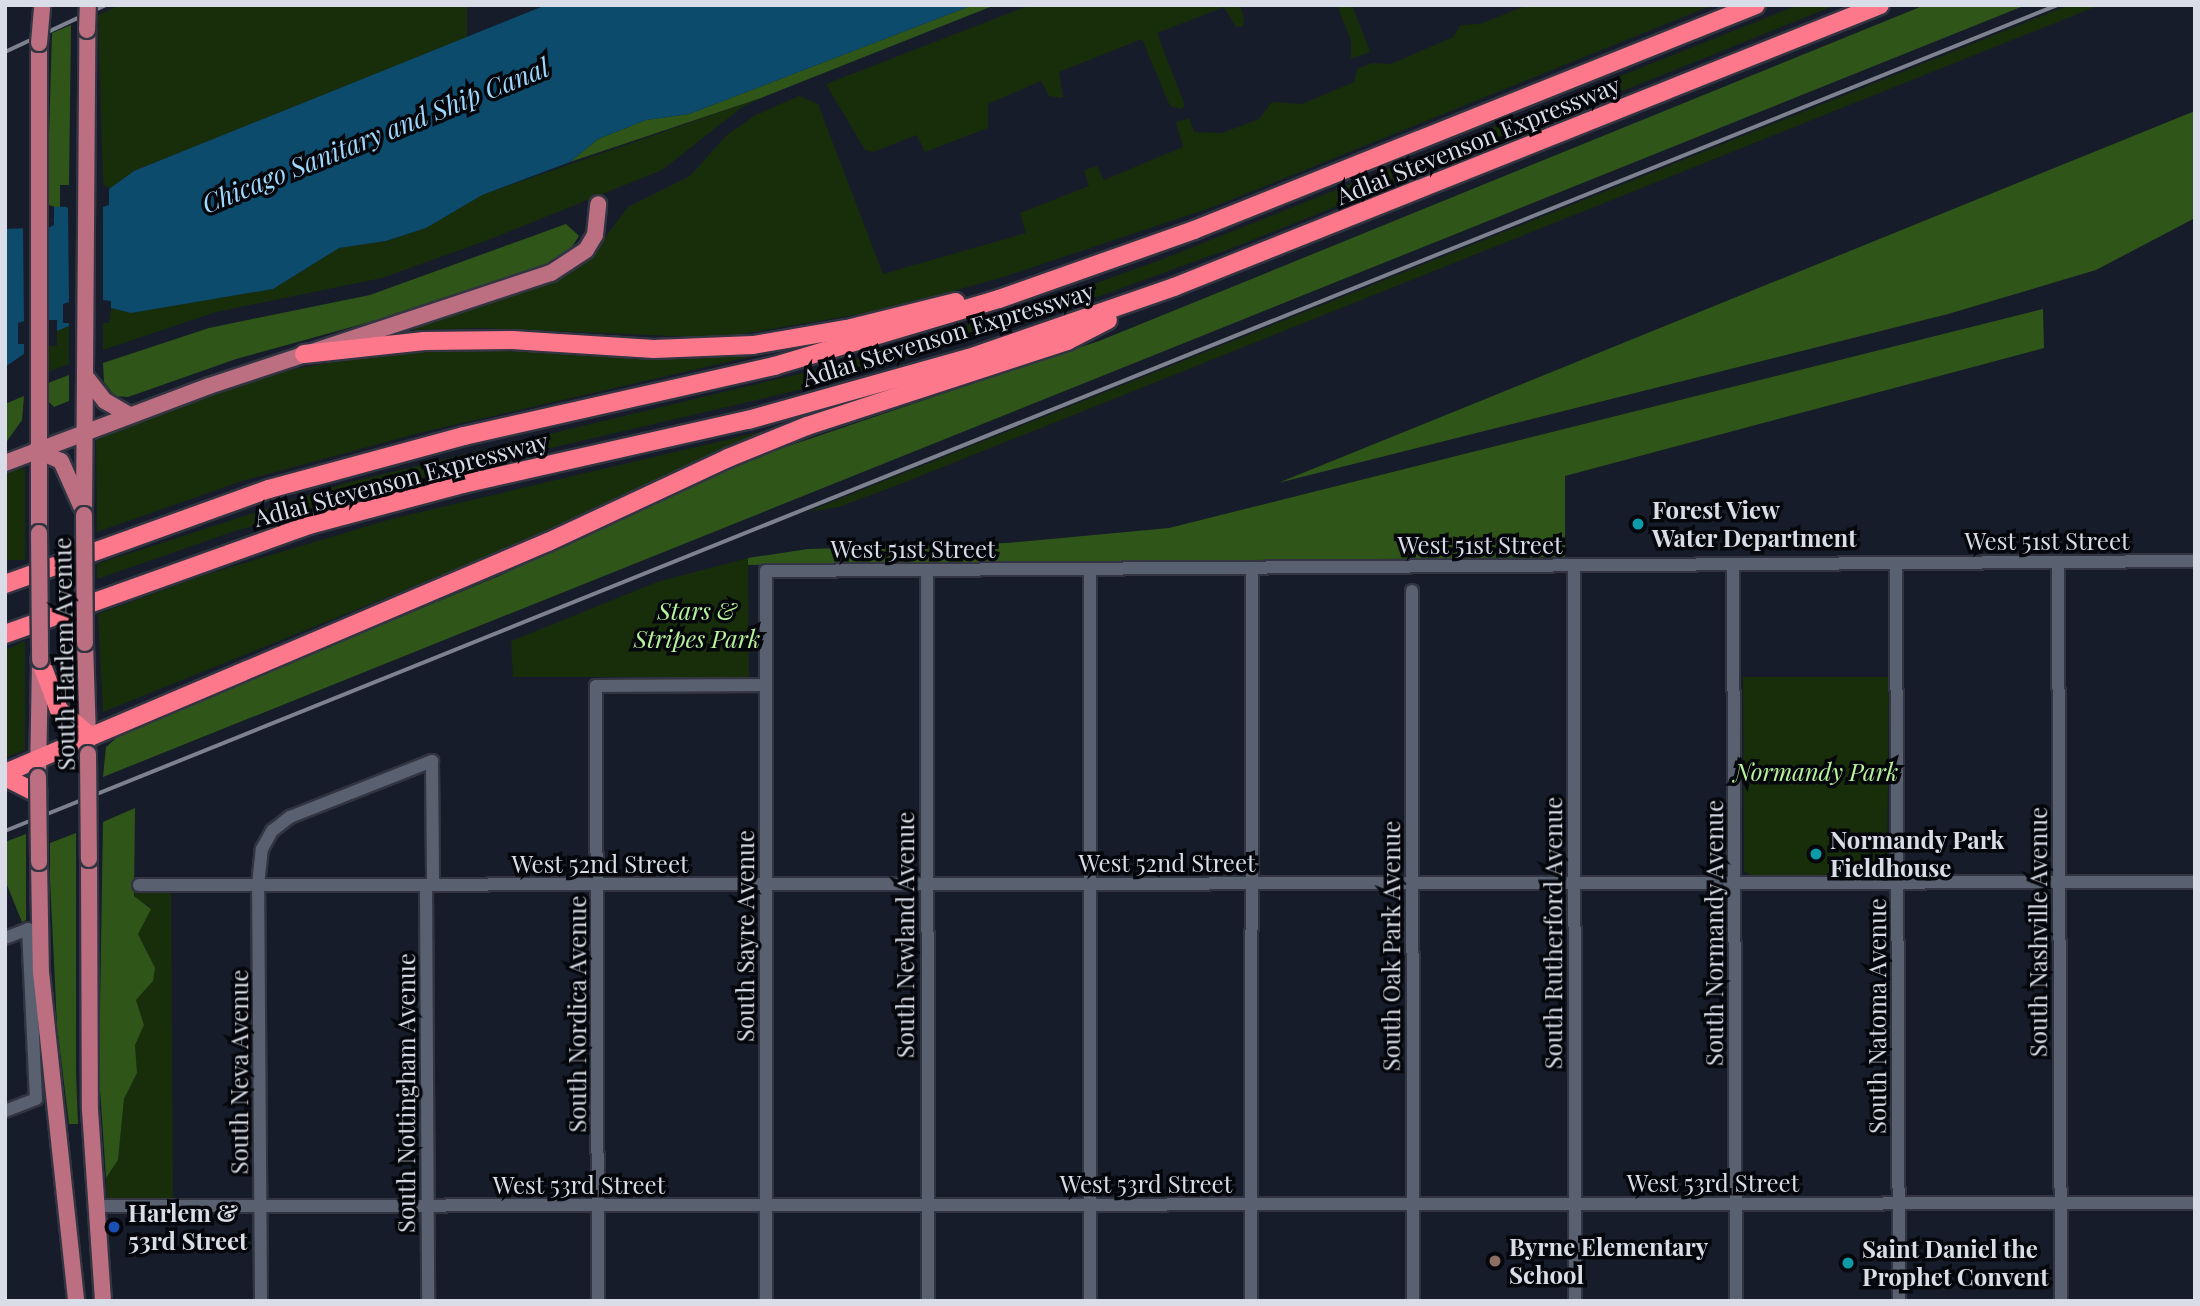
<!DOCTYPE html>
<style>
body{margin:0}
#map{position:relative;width:2200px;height:1306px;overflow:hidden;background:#161c2a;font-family:"Playfair Display",serif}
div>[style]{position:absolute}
.green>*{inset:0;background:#182e0b;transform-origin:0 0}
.forest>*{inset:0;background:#2f5618}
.water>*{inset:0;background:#0c4b6b}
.pier>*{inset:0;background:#161c2a}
.roads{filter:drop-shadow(2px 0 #323541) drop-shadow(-2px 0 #323541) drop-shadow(0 2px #323541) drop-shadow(0 -2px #323541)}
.minor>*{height:12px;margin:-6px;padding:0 6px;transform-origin:6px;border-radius:6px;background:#596171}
.major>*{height:16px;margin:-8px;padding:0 8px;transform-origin:8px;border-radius:8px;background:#bc6f81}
.highway>*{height:18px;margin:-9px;padding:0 9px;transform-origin:9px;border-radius:9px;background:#fe788b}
.rail>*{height:3.5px;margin:-1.75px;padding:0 1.75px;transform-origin:1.75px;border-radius:1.75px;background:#7d828e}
.bridges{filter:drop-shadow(2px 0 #323541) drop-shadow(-2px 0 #323541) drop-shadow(0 2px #323541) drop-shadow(0 -2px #323541)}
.major-bridge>*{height:16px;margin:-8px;padding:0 8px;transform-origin:8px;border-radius:8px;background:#bc6f81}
.dots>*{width:19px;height:19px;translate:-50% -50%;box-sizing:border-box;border:4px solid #05070c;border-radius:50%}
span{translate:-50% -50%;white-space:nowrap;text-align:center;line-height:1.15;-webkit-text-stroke:7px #05070c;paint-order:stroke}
.street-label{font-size:24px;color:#d9dde7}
.poi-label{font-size:24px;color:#d9dde7;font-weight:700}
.left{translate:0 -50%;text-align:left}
.park-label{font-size:24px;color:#b7f39b;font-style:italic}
.water-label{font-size:26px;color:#9ed8fd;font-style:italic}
.frame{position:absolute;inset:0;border:7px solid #d9dde7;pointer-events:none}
</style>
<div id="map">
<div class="green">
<i style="clip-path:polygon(121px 5px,467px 5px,467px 37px,134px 171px,109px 189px,103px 185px,98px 15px)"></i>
<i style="clip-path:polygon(1030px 5px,1240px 5px,1244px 18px,1243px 26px,1236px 27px,1224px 7px,1157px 33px,1185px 106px,1181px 109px,1170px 106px,1142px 39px,1059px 72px,1063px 98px,1049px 96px,1041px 81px,988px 104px,988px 128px,925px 152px,917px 135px,873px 152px,865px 150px,826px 84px)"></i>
<i style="clip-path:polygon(1337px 5px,1352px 5px,1370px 52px,1351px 59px,1351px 41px)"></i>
<i style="clip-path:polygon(1528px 5px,1713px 5px,1213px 207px,1003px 277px,890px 309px,718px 338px,483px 328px,413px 330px,412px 324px,558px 274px,591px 256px,628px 207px,690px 176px,728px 134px,756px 115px,799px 96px,818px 104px,883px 274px,1026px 233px,1020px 213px,1089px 186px,1084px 170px,1097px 166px,1104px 180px,1183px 147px,1176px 122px,1189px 118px,1194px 132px,1222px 133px,1259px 119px,1272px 102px,1302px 104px,1354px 82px,1357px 69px,1372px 63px,1391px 64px,1453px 37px,1461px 25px,1480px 24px)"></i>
<i style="clip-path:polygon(1798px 5px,1836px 5px,1240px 245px,1034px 320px,816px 386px,409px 481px,235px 531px,97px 579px,97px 564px,346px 483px,836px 365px,1055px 298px,1163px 259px)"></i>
<i style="clip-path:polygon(2069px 5px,2100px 5px,903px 483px,839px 507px,807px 512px)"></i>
<i style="clip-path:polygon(761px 98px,741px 108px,662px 170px,488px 240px,382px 278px,216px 312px,103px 350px,103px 323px,109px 323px,111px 308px,131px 313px,273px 289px,339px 248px,386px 241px,426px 228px,482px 195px)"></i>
<i style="clip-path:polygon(69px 326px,69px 364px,48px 372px,48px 346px,57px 346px,57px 331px)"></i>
<i style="clip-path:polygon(420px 347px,761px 350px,762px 354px,423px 432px,242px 481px,97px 532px,96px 436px,277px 372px)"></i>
<i style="clip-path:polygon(772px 429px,509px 548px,103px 712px,98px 614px,201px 576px,391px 519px)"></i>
<i style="left:25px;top:469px;width:91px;height:20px;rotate:90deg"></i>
<i style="clip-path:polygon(748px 558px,749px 677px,513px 677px,511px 641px,657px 582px)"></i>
<i style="clip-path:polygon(25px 641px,25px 750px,5px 758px,5px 650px)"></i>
<i style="clip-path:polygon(1743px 677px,1889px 677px,1887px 874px,1752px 876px,1744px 871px)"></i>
<i style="clip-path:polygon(134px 893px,171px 893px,173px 1199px,107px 1198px,106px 1178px,118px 1160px,124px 1099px,137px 1073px,135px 1045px,144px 1025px,136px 1000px,146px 989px,148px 953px,138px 934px,149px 905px,137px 901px)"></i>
</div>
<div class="forest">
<i style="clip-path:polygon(973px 5px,995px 5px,761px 98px,570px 162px,598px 139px,646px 120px,689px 114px)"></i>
<i style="clip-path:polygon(1925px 5px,2026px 5px,103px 777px,106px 747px,122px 733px,499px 576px,735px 464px,1099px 341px)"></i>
<i style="clip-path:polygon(71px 25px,69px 185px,60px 185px,60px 207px,54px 207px,47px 204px,52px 33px)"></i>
<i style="clip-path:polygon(2195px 111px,2195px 218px,2096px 270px,1948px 314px,1278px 483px)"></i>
<i style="clip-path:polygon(566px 224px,579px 236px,566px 256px,548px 268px,464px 296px,236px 359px,128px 397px,115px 396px,104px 382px,103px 363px,209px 328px,370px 295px)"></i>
<i style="clip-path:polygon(2043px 309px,2044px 348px,1565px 476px,1565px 557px,748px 565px,748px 558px,808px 549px,1007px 543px,1169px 528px)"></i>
<i style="clip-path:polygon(69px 375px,69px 401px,54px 407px,49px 402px,48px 383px)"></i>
<i style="clip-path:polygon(24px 396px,22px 420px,5px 444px,5px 404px)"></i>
<i style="clip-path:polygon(135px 808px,134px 896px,151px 909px,138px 934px,155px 968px,153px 981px,136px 1000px,144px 1025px,135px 1045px,137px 1073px,124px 1099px,118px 1160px,106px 1178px,99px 1074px,103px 822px)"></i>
<i style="clip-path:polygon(76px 833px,76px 1074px,78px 1124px,69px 1124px,57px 1026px,50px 879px,50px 843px)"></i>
<i style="clip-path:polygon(26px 834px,26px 920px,22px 922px,5px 880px,5px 842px)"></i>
</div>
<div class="water">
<i style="clip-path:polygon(546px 5px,973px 5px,689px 114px,646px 120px,598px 139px,570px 162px,482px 195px,426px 228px,386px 241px,339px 248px,273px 289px,131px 313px,111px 308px,57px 331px,5px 367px,5px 229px,50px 227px,54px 207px,109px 205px,109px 189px,134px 171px)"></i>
</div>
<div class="pier">
<i style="clip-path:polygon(109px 185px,109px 205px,103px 207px,103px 300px,111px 301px,111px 311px,69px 329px,69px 323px,63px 323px,63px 304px,69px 302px,68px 208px,60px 204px,106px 202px)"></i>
<i style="clip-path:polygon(54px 204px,54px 225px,48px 228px,48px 320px,57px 320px,57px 335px,24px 360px,24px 344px,18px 344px,18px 323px,24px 321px,23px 228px,16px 224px,51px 223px)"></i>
</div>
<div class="roads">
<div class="minor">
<i style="left:2058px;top:562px;width:739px;rotate:89.77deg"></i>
<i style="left:1896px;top:563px;width:738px;rotate:89.77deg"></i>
<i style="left:1733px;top:564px;width:737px;rotate:89.77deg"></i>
<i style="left:1574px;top:565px;width:736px;rotate:89.92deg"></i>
<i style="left:927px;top:570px;width:731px;rotate:89.92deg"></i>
<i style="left:1412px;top:591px;width:710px;rotate:89.92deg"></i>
<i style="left:139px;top:885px;width:2056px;rotate:-0.08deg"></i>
<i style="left:426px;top:885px;width:416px;rotate:89.7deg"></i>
<i style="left:5px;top:938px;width:25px;rotate:-21deg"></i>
<i style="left:28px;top:929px;width:170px;rotate:87.3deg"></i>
<i style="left:36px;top:1099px;width:33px;rotate:159deg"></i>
<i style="left:97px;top:1206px;width:2098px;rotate:-0.08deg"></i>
<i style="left:261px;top:1301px;width:416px;rotate:-90.4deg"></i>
<i style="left:258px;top:885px;width:36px;rotate:-84deg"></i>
<i style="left:262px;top:849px;width:21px;rotate:-61deg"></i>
<i style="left:272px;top:831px;width:23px;rotate:-38deg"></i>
<i style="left:290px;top:817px;width:153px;rotate:-21.5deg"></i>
<i style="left:432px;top:761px;width:124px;rotate:89.5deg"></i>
<i style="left:598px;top:1301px;width:615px;rotate:-90.19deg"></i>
<i style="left:596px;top:686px;width:170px;rotate:-0.3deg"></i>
<i style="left:766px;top:1301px;width:730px;rotate:-90deg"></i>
<i style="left:766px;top:571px;width:1429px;rotate:-0.4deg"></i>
<i style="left:1090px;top:1301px;width:732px;rotate:-90deg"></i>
<i style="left:1251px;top:1301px;width:733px;rotate:-89.92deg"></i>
</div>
<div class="major">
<i style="left:86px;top:377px;width:31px;rotate:52deg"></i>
<i style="left:105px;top:401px;width:28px;rotate:30deg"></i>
<i style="left:36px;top:450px;width:27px;rotate:24deg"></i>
<i style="left:61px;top:461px;width:49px;rotate:66deg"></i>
<i style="left:5px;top:463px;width:218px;rotate:-20.7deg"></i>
<i style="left:209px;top:386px;width:360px;rotate:-18.3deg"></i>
<i style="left:551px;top:273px;width:42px;rotate:-33.3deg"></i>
<i style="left:586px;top:250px;width:17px;rotate:-59deg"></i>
<i style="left:595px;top:235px;width:31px;rotate:-84deg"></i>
<i style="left:84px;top:515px;width:485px;rotate:-89.6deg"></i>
<i style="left:39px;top:533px;width:490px;rotate:-90deg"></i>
<i style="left:85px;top:643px;width:98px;rotate:88.2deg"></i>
<i style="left:38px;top:777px;width:114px;rotate:-89deg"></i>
<i style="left:89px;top:859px;width:251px;rotate:89.8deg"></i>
<i style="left:90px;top:1110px;width:191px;rotate:86.1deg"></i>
<i style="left:39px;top:862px;width:110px;rotate:89deg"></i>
<i style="left:41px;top:972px;width:331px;rotate:83.9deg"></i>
</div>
<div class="highway">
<i style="left:304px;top:354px;width:121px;rotate:-6.2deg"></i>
<i style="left:424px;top:341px;width:88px;rotate:-0.7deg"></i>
<i style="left:512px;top:340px;width:142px;rotate:3.6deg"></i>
<i style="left:654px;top:349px;width:99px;rotate:-2.3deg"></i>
<i style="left:753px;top:345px;width:95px;rotate:-9.7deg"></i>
<i style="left:847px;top:329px;width:112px;rotate:-13.9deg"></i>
<i style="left:5px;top:584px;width:281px;rotate:-19.8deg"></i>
<i style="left:269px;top:489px;width:202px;rotate:-15.2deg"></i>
<i style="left:464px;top:436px;width:318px;rotate:-12.7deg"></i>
<i style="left:774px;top:366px;width:235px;rotate:-16.6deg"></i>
<i style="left:999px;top:299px;width:207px;rotate:-19.5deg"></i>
<i style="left:1194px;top:230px;width:605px;rotate:-21.82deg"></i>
<i style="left:5px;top:634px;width:323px;rotate:-19.7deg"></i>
<i style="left:309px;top:525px;width:159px;rotate:-14.9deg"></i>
<i style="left:463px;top:484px;width:292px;rotate:-12.7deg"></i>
<i style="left:748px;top:420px;width:230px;rotate:-15.7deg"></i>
<i style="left:969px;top:358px;width:217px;rotate:-19.1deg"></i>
<i style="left:1174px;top:287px;width:760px;rotate:-21.77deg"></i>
<i style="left:40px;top:660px;width:53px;rotate:69.2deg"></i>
<i style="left:59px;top:710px;width:38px;rotate:40deg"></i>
<i style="left:5px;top:773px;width:590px;rotate:-23.05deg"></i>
<i style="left:548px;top:542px;width:199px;rotate:-25deg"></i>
<i style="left:728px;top:458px;width:85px;rotate:-22.1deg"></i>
<i style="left:807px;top:426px;width:274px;rotate:-18.1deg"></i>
<i style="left:1067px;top:341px;width:46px;rotate:-27.1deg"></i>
<i style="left:5px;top:777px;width:37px;rotate:27deg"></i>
</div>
</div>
<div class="rail">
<i style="left:5px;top:52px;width:111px;rotate:-25deg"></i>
<i style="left:5px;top:831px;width:2213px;rotate:-21.92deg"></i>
</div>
<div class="bridges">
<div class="major-bridge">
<i style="left:87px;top:30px;width:25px;rotate:-88deg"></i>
<i style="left:39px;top:43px;width:38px;rotate:-85deg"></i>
<i style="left:84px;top:515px;width:128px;rotate:89.6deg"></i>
<i style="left:39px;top:533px;width:127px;rotate:89.5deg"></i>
<i style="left:88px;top:754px;width:105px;rotate:89.5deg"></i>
<i style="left:38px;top:777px;width:85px;rotate:89.3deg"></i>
</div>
</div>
<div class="dots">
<i style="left:1638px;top:524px;background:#0f9aa8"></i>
<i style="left:1816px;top:854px;background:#0f9aa8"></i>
<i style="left:114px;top:1227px;background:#1a4fb4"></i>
<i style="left:1495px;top:1261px;background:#8d6e63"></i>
<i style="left:1848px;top:1263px;background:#0f9aa8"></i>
</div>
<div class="street-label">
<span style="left:1478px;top:140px;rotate:-22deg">Adlai Stevenson Expressway</span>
<span style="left:948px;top:334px;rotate:-17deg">Adlai Stevenson Expressway</span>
<span style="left:401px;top:479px;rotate:-15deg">Adlai Stevenson Expressway</span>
<span style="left:2047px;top:541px">West 51st Street</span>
<span style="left:1480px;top:545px">West 51st Street</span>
<span style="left:913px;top:549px">West 51st Street</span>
<span style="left:64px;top:654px;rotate:-91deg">South Harlem Avenue</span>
<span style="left:1167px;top:863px">West 52nd Street</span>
<span style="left:600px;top:864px">West 52nd Street</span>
<span style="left:2038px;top:932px;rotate:-90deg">South Nashville Avenue</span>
<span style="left:1553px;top:933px;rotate:-90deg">South Rutherford Avenue</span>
<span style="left:1714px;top:933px;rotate:-90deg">South Normandy Avenue</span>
<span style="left:905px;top:935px;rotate:-90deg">South Newland Avenue</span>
<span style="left:745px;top:936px;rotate:-90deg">South Sayre Avenue</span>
<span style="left:1391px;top:946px;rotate:-90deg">South Oak Park Avenue</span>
<span style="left:577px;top:1014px;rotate:-90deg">South Nordica Avenue</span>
<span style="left:1877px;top:1016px;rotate:-90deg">South Natoma Avenue</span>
<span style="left:239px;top:1072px;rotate:-90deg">South Neva Avenue</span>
<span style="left:406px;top:1093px;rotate:-90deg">South Nottingham Avenue</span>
<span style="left:1713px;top:1183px">West 53rd Street</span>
<span style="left:1146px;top:1184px">West 53rd Street</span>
<span style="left:579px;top:1185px">West 53rd Street</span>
</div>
<div class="poi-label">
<span class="left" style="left:1652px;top:524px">Forest View<br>Water Department</span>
<span class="left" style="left:1830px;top:854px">Normandy Park<br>Fieldhouse</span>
<span class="left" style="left:128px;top:1227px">Harlem &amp;<br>53rd Street</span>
<span class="left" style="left:1509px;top:1261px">Byrne Elementary<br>School</span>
<span class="left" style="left:1862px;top:1263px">Saint Daniel the<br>Prophet Convent</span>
</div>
<div class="park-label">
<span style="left:697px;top:625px">Stars &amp;<br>Stripes Park</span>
<span style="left:1816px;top:772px">Normandy Park</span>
</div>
<div class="water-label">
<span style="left:375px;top:135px;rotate:-22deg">Chicago Sanitary and Ship Canal</span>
</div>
<div class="frame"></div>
</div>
